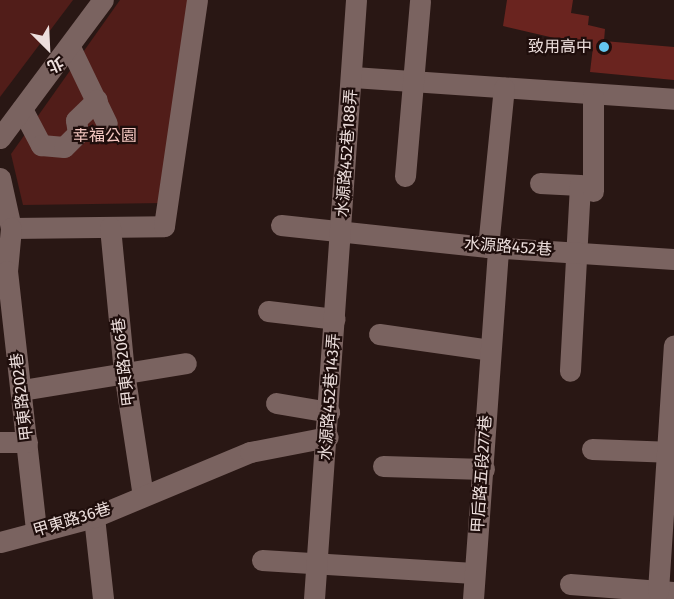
<!DOCTYPE html>
<meta charset="utf-8">
<style>
body{margin:0}
#map{position:relative;width:674px;height:599px;overflow:hidden;background:#291714;font-family:"Fira Sans","Noto Sans TC",sans-serif}
div>[style]{position:absolute}
.green>*{inset:0;background:#511d19}
.building>*{inset:0;background:#6a241f}
.minor>*{height:21px;margin:-10.5px;padding:0 10.5px;transform-origin:10.5px;border-radius:10.5px;background:#7a6360}
.dots>*{width:16px;height:16px;translate:-50% -50%;box-sizing:border-box;border:3px solid #1f0e0c;border-radius:50%}
span{translate:-50% -50%;white-space:nowrap;text-align:center;line-height:1.15;-webkit-text-stroke:4.5px #1f0e0c;paint-order:stroke}
.poi-label{font-size:16px;color:#ecdedc}
.right{translate:-100% -50%;text-align:right}
.park-label{font-size:16px;color:#f4c7c1}
.street-label{font-size:16px;color:#ecdedc}
.north{position:absolute;left:18px;top:18px;width:60px;height:60px;-webkit-text-stroke:4px #1f0e0c;paint-order:stroke;rotate:156deg;font-size:16px;font-weight:700;line-height:24px;text-align:center;color:#ecdedc}
.north::after{content:'';display:block;margin:auto;width:21px;height:27px;background:#ecdedc;clip-path:polygon(50% 0,100% 100%,50% 72%,0 100%)}
</style>
<div id="map">
<div class="green">
<i style="clip-path:polygon(0 0,73px 0,0 97px)"></i>
<i style="clip-path:polygon(120px 0,189px 0,164px 203px,23px 205px,11px 154px)"></i>
</div>
<div class="building">
<i style="clip-path:polygon(507px 0,573px 0,571px 13px,589px 16px,588px 25px,605px 29px,604px 41px,674px 47px,674px 80px,590px 72px,593px 47px,503px 26px)"></i>
</div>
<div class="minor">
<i style="left:70px;top:47px;width:85px;rotate:64.3deg"></i>
<i style="left:353px;top:77px;width:322px;rotate:3.9deg"></i>
<i style="left:22px;top:109px;width:41px;rotate:62.2deg"></i>
<i style="left:41px;top:145px;width:23px;rotate:5deg"></i>
<i style="left:64px;top:147px;width:20px;rotate:-45deg"></i>
<i style="left:78px;top:133px;width:13px;rotate:-99deg"></i>
<i style="left:76px;top:120px;width:29px;rotate:-44deg"></i>
<i style="left:0;top:138px;width:172px;rotate:-53.3deg"></i>
<i style="left:405px;top:176px;width:175px;rotate:-85.1deg"></i>
<i style="left:0;top:178px;width:51px;rotate:77.6deg"></i>
<i style="left:11px;top:228px;width:153px;rotate:-0.7deg"></i>
<i style="left:164px;top:226px;width:228px;rotate:-81.7deg"></i>
<i style="left:540px;top:183px;width:40px;rotate:2.9deg"></i>
<i style="left:580px;top:185px;width:186px;rotate:93.1deg"></i>
<i style="left:593px;top:191px;width:96px;rotate:-90deg"></i>
<i style="left:281px;top:225px;width:208px;rotate:6.1deg"></i>
<i style="left:488px;top:247px;width:186px;rotate:3.7deg"></i>
<i style="left:110px;top:227px;width:146px;rotate:84.5deg"></i>
<i style="left:124px;top:372px;width:125px;rotate:81.3deg"></i>
<i style="left:11px;top:228px;width:43px;rotate:95.3deg"></i>
<i style="left:7px;top:271px;width:262px;rotate:83.6deg"></i>
<i style="left:488px;top:247px;width:160px;rotate:-84.3deg"></i>
<i style="left:268px;top:311px;width:67px;rotate:6.8deg"></i>
<i style="left:379px;top:334px;width:112px;rotate:8.2deg"></i>
<i style="left:22px;top:390px;width:166px;rotate:-9.3deg"></i>
<i style="left:276px;top:403px;width:54px;rotate:9.6deg"></i>
<i style="left:0;top:442px;width:27px"></i>
<i style="left:592px;top:449px;width:82px;rotate:2.1deg"></i>
<i style="left:383px;top:466px;width:101px;rotate:1.7deg"></i>
<i style="left:94px;top:517px;width:82px;rotate:83.7deg"></i>
<i style="left:0;top:542px;width:97px;rotate:-14.9deg"></i>
<i style="left:94px;top:517px;width:169px;rotate:-22.6deg"></i>
<i style="left:250px;top:452px;width:79px;rotate:-10.9deg"></i>
<i style="left:262px;top:560px;width:212px;rotate:3.5deg"></i>
<i style="left:570px;top:584px;width:104px;rotate:4.4deg"></i>
<i style="left:658px;top:591px;width:246px;rotate:-86.3deg"></i>
<i style="left:314px;top:599px;width:600px;rotate:-85.99deg"></i>
<i style="left:473px;top:599px;width:354px;rotate:-85.9deg"></i>
</div>
<div class="dots">
<i style="left:604px;top:47px;background:#64c5ee"></i>
</div>
<div class="poi-label">
<span class="right" style="left:592px;top:47px">致用高中</span>
</div>
<div class="park-label">
<span style="left:105px;top:136px">幸福公園</span>
</div>
<div class="street-label">
<span style="left:347px;top:153px;rotate:-86deg">水源路452巷188弄</span>
<span style="left:508px;top:247px;rotate:4deg">水源路452巷</span>
<span style="left:124px;top:362px;rotate:-97deg">甲東路206巷</span>
<span style="left:22px;top:397px;rotate:-97deg">甲東路202巷</span>
<span style="left:330px;top:397px;rotate:-86deg">水源路452巷143弄</span>
<span style="left:482px;top:474px;rotate:-86deg">甲后路五段277巷</span>
<span style="left:72px;top:520px;rotate:-17deg">甲東路36巷</span>
</div>
<div class="north">北</div>
</div>
